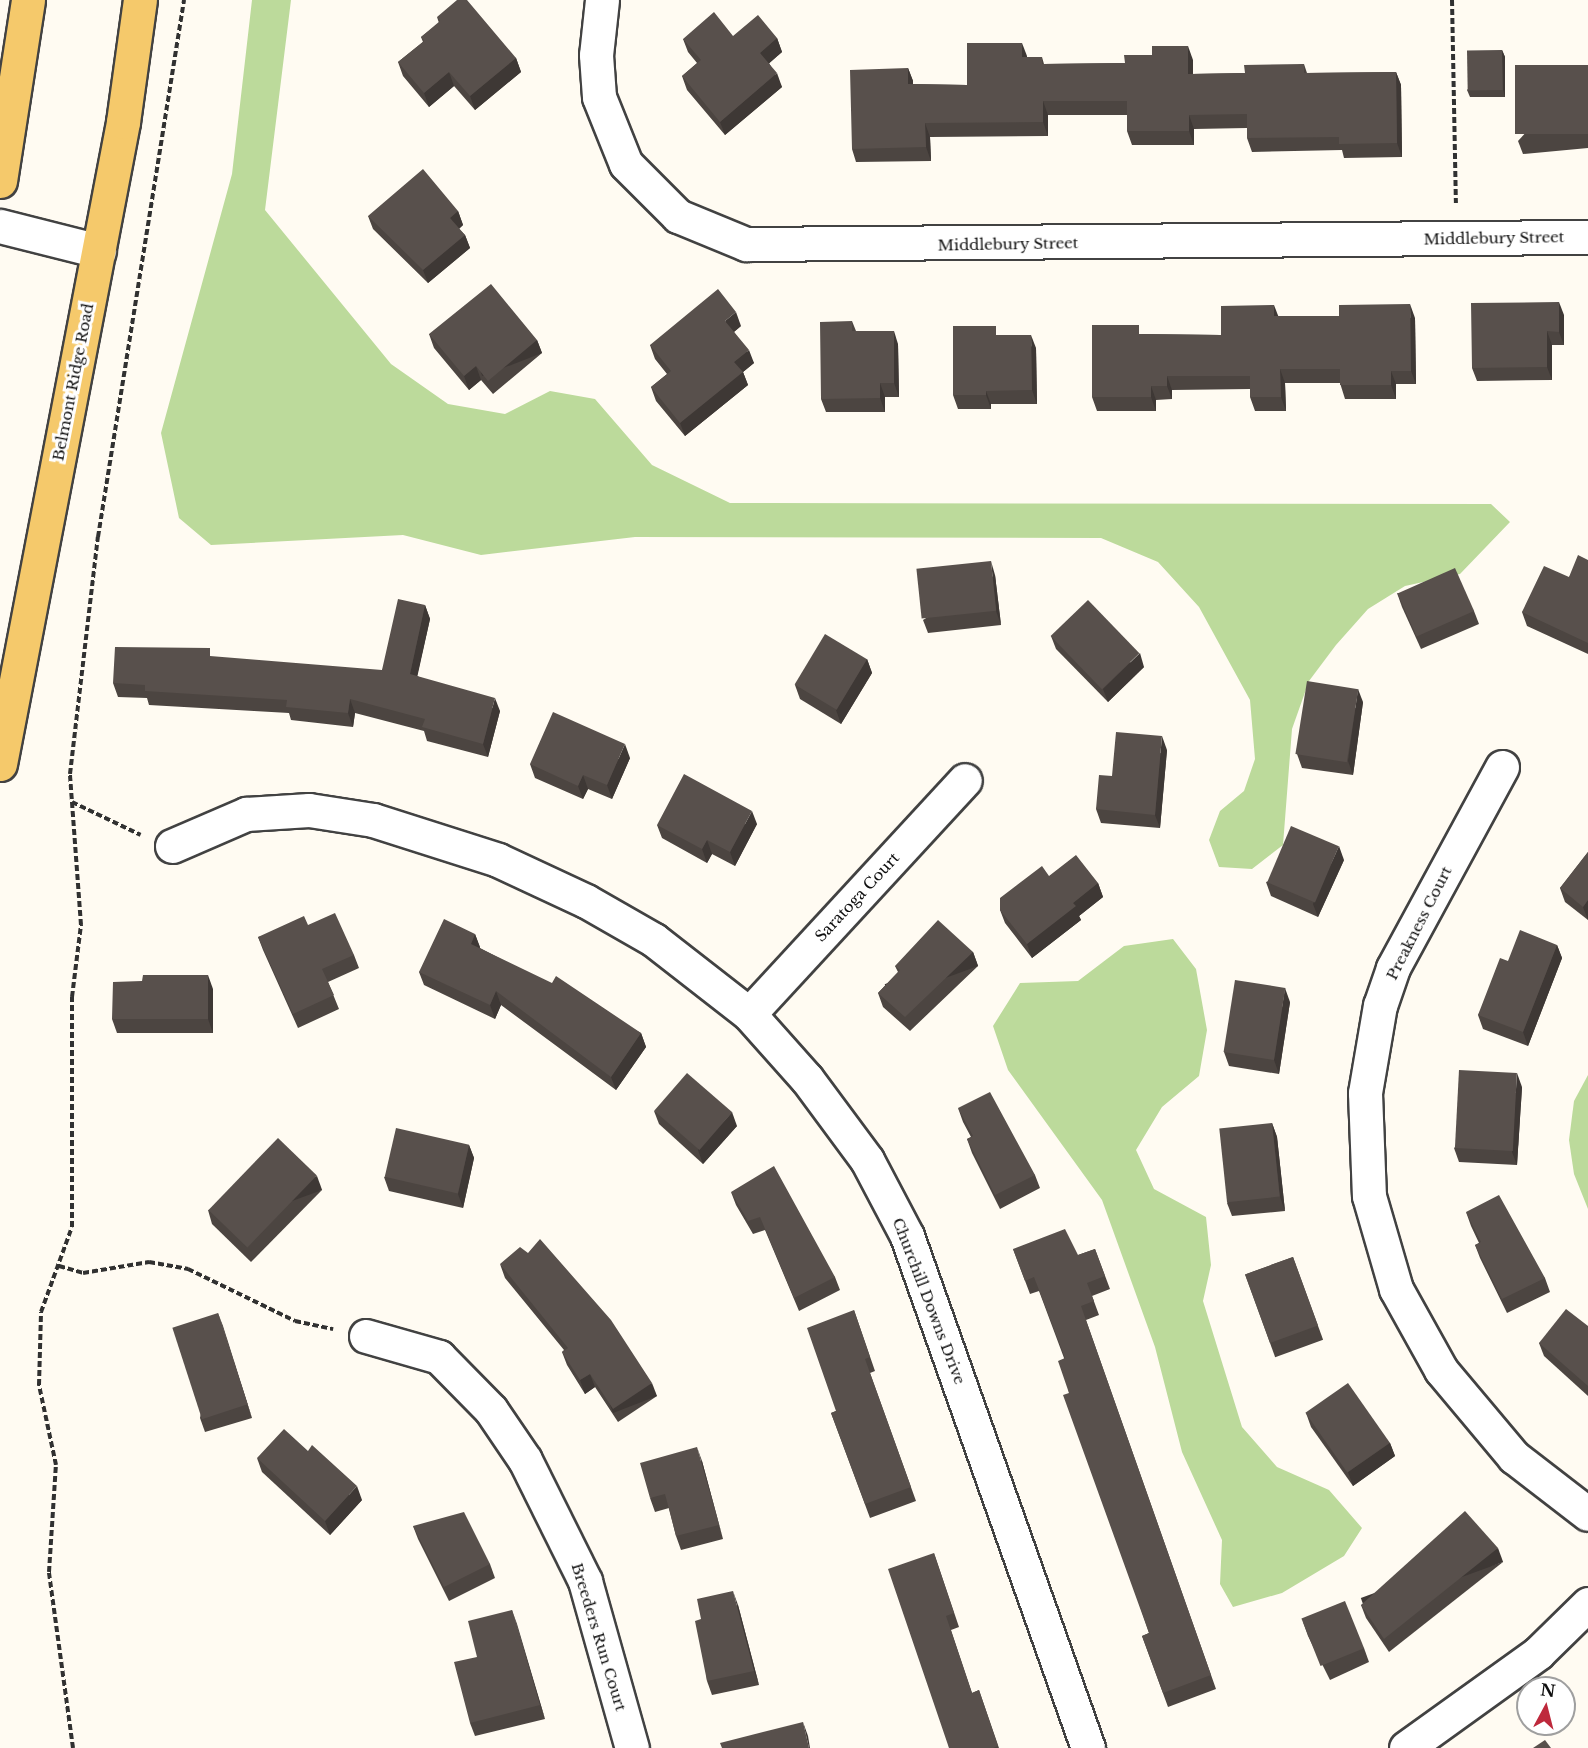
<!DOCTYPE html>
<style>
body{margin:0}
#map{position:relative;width:1588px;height:1748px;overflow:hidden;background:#fffbf2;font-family:"Libre Baskerville",serif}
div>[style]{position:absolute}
.forest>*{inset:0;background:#bcda9b}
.path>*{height:4px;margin-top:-2px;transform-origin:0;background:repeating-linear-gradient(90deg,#313131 0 6px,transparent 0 9px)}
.roads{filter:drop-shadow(2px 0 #424242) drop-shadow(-2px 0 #424242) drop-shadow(0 2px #424242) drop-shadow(0 -2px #424242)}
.minor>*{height:33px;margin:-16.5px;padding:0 16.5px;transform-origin:16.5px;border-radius:16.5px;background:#fff}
.primary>*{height:33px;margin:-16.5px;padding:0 16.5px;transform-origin:16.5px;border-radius:16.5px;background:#f5c96b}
.wall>*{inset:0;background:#4c4541;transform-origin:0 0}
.shaded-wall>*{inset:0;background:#3e3835;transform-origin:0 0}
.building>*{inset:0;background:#58504c;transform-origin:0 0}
span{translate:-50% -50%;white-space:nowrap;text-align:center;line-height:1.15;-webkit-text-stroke:6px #fff;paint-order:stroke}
.street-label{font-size:15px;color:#0f0f0f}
.north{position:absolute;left:1516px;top:1676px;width:60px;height:60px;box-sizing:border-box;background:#fff;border:2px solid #9f9f9f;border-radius:50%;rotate:7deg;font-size:16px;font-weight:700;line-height:24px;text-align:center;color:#0f0f0f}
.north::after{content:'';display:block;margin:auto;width:21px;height:27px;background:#be293c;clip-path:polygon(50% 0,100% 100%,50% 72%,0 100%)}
</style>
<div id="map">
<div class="forest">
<i style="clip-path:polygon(252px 0,291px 0,265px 210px,391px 364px,448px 404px,505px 414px,550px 391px,595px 399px,652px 465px,730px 503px,1491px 504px,1510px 522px,1460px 574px,1405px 586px,1368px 609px,1336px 645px,1309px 681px,1292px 729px,1283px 845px,1252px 869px,1219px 867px,1209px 840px,1220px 811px,1244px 791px,1255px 759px,1250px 700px,1199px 607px,1158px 562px,1101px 538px,635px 537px,481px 555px,403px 535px,211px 545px,179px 518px,161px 433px,232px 174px)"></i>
<i style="clip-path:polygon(1173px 939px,1196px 969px,1207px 1030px,1199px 1076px,1162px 1107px,1136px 1150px,1154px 1189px,1206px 1217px,1211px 1265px,1203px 1301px,1242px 1427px,1277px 1467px,1329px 1490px,1362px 1528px,1344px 1556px,1282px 1593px,1233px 1607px,1220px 1584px,1222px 1540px,1182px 1452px,1155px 1347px,1102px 1200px,1008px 1070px,993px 1026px,1020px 983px,1078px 981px,1124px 946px)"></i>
<i style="clip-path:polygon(1588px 1075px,1588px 1209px,1574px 1174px,1569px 1140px,1574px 1101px)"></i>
</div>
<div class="path">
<i style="left:1452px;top:0;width:203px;rotate:88.9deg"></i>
<i style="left:72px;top:802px;width:76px;rotate:25.6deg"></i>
<i style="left:59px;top:1266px;width:25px;rotate:16deg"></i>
<i style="left:83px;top:1273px;width:67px;rotate:-9.5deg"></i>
<i style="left:149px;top:1262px;width:40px;rotate:10deg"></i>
<i style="left:188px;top:1269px;width:119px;rotate:25.9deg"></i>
<i style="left:295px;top:1321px;width:39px;rotate:12deg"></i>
<i style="left:73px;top:1748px;width:178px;rotate:-97.8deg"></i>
<i style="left:49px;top:1572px;width:107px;rotate:-86.3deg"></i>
<i style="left:56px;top:1465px;width:82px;rotate:-102deg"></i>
<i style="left:39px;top:1385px;width:73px;rotate:-88.4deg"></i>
<i style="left:41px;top:1312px;width:90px;rotate:-70deg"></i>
<i style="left:72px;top:1227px;width:230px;rotate:-90deg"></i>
<i style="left:72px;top:997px;width:73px;rotate:-82.9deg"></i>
<i style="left:81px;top:925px;width:151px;rotate:-94.2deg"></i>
<i style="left:70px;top:774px;width:239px;rotate:-83.3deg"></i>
<i style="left:98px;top:537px;width:544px;rotate:-80.9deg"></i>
</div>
<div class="roads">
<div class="minor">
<i style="left:602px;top:0;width:55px;rotate:96.2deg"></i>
<i style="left:596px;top:55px;width:42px;rotate:85.9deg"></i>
<i style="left:599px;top:97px;width:72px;rotate:68.1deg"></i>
<i style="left:626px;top:164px;width:74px;rotate:45deg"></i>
<i style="left:678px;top:216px;width:74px;rotate:22.4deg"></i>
<i style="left:746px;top:244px;width:842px;rotate:-0.48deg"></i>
<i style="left:0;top:226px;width:102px;rotate:14.2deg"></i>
<i style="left:1502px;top:767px;width:229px;rotate:118.5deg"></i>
<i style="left:1393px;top:968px;width:39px;rotate:109deg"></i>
<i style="left:1380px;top:1005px;width:89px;rotate:99.7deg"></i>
<i style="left:1365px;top:1093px;width:103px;rotate:87.8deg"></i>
<i style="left:1369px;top:1196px;width:97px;rotate:73.8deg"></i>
<i style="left:1396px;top:1289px;width:93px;rotate:60.9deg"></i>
<i style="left:1441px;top:1370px;width:114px;rotate:50deg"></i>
<i style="left:1514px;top:1457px;width:93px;rotate:37.6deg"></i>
<i style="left:172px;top:846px;width:81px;rotate:-23.4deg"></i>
<i style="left:246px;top:814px;width:63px;rotate:-3.6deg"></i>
<i style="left:309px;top:810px;width:65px;rotate:8.9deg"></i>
<i style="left:373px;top:820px;width:131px;rotate:17.7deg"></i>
<i style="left:498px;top:860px;width:97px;rotate:25deg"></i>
<i style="left:586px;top:901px;width:78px;rotate:29.8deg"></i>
<i style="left:654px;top:940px;width:120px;rotate:37.9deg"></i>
<i style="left:749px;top:1014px;width:87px;rotate:48.3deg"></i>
<i style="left:807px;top:1079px;width:101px;rotate:53.5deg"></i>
<i style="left:867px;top:1160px;width:86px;rotate:62.2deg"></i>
<i style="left:907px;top:1236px;width:543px;rotate:70.53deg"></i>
<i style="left:749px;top:1014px;width:318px;rotate:-47.3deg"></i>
<i style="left:366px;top:1336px;width:76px;rotate:16deg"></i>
<i style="left:439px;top:1357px;width:74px;rotate:45.5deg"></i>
<i style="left:491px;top:1410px;width:60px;rotate:55.8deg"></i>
<i style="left:525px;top:1460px;width:135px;rotate:63.6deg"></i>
<i style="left:585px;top:1581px;width:173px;rotate:74.3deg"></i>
<i style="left:1406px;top:1748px;width:163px;rotate:-35.7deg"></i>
<i style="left:1538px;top:1653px;width:70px;rotate:-44.4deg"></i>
</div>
<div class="primary">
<i style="left:0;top:181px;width:183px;rotate:-81.2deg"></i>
<i style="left:0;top:764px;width:654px;rotate:-79.15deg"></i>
<i style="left:123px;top:122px;width:123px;rotate:-82.1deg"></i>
</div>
</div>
<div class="wall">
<i style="clip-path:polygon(437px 17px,516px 58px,521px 72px,475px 110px,454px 86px,429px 107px,403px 76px,398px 62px,423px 42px,421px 37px,439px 23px)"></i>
<i style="clip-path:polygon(733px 36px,777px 38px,782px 52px,769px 63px,782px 87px,725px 135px,687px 90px,682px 76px,697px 63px,688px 52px,683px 39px)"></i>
<i style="clip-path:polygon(1502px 50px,1505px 57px,1505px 97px,1470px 97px,1467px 90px)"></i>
<i style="clip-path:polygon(1027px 57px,1042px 57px,1044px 64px,1125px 63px,1193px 60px,1193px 74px,1245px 73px,1304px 64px,1307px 73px,1396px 72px,1401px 85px,1402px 157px,1344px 158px,1342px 150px,1252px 152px,1247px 138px,1247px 128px,1194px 129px,1194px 145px,1132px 145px,1127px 131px,1127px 115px,1048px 115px,1048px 136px,930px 137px,931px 161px,856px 162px,852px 149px,908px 68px,913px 81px,913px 84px,967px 85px)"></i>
<i style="clip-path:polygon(1588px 65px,1588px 148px,1523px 154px,1518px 141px)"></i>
<i style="clip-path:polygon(458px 211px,463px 225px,459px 229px,465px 235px,470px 248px,428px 283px,373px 229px,368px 216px)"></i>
<i style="clip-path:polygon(1564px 315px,1564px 345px,1552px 345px,1552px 380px,1477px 381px,1472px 368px)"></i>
<i style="clip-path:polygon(1278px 316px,1415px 318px,1416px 384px,1396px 384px,1396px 399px,1345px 399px,1340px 383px,1285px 383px,1286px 411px,1255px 411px,1250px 397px,1250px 389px,1172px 390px,1172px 399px,1156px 400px,1156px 411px,1097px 411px,1092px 397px,1142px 334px,1221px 335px)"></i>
<i style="clip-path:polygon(852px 321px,856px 331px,898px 344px,899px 397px,885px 397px,885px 412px,826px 412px,821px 399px)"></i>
<i style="clip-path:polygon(741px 326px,734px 332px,754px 363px,743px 372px,748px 385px,685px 436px,656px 401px,651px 387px,667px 374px,655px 359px,650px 345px)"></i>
<i style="clip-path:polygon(429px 334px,537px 340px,542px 353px,493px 394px,481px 380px,469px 390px,434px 348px)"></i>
<i style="clip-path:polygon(999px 335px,1036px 348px,1037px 404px,991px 404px,991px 409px,958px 409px,953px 395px)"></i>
<i style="clip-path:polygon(1588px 560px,1588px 654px,1527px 626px,1522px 612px,1569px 577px)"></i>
<i style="clip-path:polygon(995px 575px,1001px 625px,928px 633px,923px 620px)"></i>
<i style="clip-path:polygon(1397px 593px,1474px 611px,1479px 624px,1421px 649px,1402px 607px)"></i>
<i style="clip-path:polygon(425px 605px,430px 619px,417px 676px,500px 711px,488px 757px,427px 741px,424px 731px,355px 713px,353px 727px,291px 720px,289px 713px,149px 705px,147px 698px,118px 697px,113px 683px,382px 670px)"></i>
<i style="clip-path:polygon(1051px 636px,1144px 667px,1108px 702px,1056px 649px)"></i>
<i style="clip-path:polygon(867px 659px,872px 673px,841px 724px,800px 699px,795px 685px)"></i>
<i style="clip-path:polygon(1363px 702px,1353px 775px,1302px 768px,1297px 754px)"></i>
<i style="clip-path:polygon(1167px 750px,1160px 828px,1101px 823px,1096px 809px,1112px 776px)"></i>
<i style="clip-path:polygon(630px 758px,612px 799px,588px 789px,583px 799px,535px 778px,530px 764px)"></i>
<i style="clip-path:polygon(757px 824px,735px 866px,712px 854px,707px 863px,662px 838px,657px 825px)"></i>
<i style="clip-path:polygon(1588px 852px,1588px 920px,1565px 902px,1560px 888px)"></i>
<i style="clip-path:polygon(1344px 860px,1318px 917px,1271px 896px,1266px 882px)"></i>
<i style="clip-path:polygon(1049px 876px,1098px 883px,1103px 897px,1079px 916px,1081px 920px,1032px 958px,1005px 923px,1000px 910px)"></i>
<i style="clip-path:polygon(308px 925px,354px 955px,359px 968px,328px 982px,339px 1009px,298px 1028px,263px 950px,258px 937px)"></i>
<i style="clip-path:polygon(475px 934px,480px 948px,641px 1033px,646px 1047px,616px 1090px,501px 1005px,495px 1019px,424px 985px,419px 972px)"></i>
<i style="clip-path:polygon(1557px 945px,1562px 958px,1528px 1046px,1483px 1029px,1478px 1015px,1508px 961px)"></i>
<i style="clip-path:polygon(973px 952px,978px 966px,910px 1031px,883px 1007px,878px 993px,898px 972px,895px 966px)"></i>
<i style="clip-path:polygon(213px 989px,213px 1033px,117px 1033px,112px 1019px)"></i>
<i style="clip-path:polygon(1290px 1002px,1279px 1074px,1229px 1066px,1224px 1052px)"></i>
<i style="clip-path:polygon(1522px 1087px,1517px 1165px,1459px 1162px,1454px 1148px)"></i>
<i style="clip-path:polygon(958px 1108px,1035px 1175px,1040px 1188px,1000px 1209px,972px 1153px,967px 1139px,971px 1137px,963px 1122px)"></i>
<i style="clip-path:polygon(654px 1111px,737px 1126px,703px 1164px,659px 1124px)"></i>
<i style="clip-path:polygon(1272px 1123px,1277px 1137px,1285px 1211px,1232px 1216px,1227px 1203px)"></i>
<i style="clip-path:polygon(469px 1145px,474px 1158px,463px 1208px,389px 1191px,384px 1177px)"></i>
<i style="clip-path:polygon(322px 1190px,251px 1262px,212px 1224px,208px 1210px)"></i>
<i style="clip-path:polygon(731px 1192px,835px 1277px,840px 1290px,799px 1311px,765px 1230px,753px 1234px,736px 1205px)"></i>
<i style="clip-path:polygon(1466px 1212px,1545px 1278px,1550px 1292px,1507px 1313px,1480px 1258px,1475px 1245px,1479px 1243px,1471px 1226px)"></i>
<i style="clip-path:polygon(1013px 1249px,1078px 1255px,1095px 1249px,1110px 1289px,1092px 1296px,1099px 1315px,1086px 1320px,1216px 1689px,1168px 1707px,1142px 1636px,1149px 1633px,1069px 1393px,1064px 1358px,1039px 1291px,1030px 1294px)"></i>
<i style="left:1293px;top:1257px;width:88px;height:51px;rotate:70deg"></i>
<i style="clip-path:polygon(500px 1264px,657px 1396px,618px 1422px,595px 1387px,585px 1394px,567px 1365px,562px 1352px,564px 1350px,505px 1278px)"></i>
<i style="clip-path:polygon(854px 1310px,875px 1371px,870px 1373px,916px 1501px,870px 1518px,831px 1413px,836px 1411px)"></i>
<i style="clip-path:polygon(218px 1313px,252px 1418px,205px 1432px,200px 1418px)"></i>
<i style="clip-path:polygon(1588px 1326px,1588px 1396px,1544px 1356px,1539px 1343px)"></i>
<i style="clip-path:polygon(1306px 1413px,1390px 1443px,1395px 1456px,1353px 1486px,1311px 1427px)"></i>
<i style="clip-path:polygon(257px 1458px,362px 1500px,330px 1535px,262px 1472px)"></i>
<i style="clip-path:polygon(702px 1461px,723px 1539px,681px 1550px,676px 1536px,669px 1508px,655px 1512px,650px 1498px)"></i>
<i style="clip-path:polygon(413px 1526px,490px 1564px,495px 1578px,449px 1601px,418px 1539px)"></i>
<i style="clip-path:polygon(934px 1553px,959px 1627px,951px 1630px,972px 1693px,979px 1690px,999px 1748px,949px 1748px)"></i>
<i style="clip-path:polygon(1503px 1562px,1389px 1652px,1366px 1618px,1361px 1605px)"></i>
<i style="clip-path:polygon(738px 1605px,759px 1685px,712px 1695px,707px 1681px,701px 1619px)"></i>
<i style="clip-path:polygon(512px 1610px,545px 1719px,475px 1736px,470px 1723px,477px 1657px)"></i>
<i style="clip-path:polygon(1303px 1622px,1364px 1648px,1369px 1662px,1330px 1680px,1308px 1636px)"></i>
</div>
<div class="shaded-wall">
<i style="clip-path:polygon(777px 38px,782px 52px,765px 67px,760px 53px)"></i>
<i style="clip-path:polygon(1022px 43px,1027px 56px,1027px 71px,1022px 57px)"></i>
<i style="clip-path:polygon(1188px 46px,1193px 60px,1193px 88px,1188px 74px)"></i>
<i style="clip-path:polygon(1502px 50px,1505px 57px,1505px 97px,1503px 90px)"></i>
<i style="clip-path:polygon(516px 58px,521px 72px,475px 110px,470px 96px)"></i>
<i style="clip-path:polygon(908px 68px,913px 81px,913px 98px,908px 84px)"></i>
<i style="clip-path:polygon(449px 72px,454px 86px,429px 107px,424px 93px)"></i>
<i style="clip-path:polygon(1396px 72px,1401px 85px,1402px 157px,1397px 143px)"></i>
<i style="clip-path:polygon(777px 73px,782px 87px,725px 135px,720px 122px)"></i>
<i style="clip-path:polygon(1043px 101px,1048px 115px,1048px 136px,1043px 122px)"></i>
<i style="clip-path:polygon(1189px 115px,1194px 129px,1194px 145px,1189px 131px)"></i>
<i style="clip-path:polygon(925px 123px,930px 137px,931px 161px,926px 147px)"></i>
<i style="clip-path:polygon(458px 211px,463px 225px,455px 232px,450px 218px)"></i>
<i style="clip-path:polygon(465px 235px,470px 248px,428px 283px,423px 270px)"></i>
<i style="clip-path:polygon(1559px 302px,1564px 315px,1564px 345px,1559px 332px)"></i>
<i style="clip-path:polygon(1410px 304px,1415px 318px,1416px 384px,1411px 371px)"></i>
<i style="clip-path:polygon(1274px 305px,1279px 318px,1274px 316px)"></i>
<i style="clip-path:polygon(736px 312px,741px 326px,730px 335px,725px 321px)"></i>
<i style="clip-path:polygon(894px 331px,898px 344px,899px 397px,894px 383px)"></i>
<i style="clip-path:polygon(1547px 331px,1552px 345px,1552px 380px,1547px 367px)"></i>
<i style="clip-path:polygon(1031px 335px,1036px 348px,1037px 404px,1032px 390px)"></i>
<i style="left:537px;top:340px;width:14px;height:64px;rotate:69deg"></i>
<i style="clip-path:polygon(749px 350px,754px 363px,743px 372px,748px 385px,685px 436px,680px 423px,734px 362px)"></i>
<i style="clip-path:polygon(476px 366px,481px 380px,469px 390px,464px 376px)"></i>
<i style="clip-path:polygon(1280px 369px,1285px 383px,1286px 411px,1281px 397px)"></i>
<i style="clip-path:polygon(1391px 371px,1396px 384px,1396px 399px,1391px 385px)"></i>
<i style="clip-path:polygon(1167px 376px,1172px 390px,1172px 399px,1167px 386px)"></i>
<i style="clip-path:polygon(880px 383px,885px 397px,885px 412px,880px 398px)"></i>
<i style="clip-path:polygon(1151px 386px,1156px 400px,1156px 411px,1151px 397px)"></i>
<i style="clip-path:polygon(986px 391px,991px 404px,991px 409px,986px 395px)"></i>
<i style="clip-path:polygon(991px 561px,995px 575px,1001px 625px,996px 611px)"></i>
<i style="clip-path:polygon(425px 605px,430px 619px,415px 687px,410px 674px)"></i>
<i style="clip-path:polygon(1140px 653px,1144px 667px,1108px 702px,1103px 689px)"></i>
<i style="clip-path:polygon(867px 659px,872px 673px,841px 724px,836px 710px)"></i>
<i style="clip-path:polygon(1358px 689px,1363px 702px,1353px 775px,1348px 761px)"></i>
<i style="clip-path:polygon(495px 698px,500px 711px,488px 757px,483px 744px)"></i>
<i style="clip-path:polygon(350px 699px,355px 713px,353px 727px,348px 713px)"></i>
<i style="clip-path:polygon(1162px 736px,1167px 750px,1160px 828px,1155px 815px)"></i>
<i style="clip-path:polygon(625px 744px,630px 758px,612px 799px,607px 785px)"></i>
<i style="clip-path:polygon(583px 775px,588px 789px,583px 799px,578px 786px)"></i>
<i style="clip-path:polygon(752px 811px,757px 824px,735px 866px,730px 852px)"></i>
<i style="clip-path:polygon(707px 840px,712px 854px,707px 863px,702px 849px)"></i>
<i style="clip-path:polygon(1339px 846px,1344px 860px,1318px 917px,1313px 904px)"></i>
<i style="clip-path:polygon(1098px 883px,1103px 897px,1079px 916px,1081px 920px,1032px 958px,1027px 944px,1073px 903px)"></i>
<i style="clip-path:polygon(1588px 900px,1588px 920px,1583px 907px)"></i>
<i style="clip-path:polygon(475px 934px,480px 947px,476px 957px,471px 944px)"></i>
<i style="clip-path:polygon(1557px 945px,1562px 958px,1528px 1046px,1523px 1032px)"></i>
<i style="left:973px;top:952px;width:15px;height:94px;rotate:70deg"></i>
<i style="clip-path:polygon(208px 975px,213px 989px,213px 1033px,208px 1019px)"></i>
<i style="clip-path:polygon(1285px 988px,1290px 1002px,1279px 1074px,1274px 1060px)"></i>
<i style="clip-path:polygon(496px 991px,501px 1005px,495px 1019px,490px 1005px)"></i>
<i style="clip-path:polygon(641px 1033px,646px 1047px,616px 1090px,611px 1077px)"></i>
<i style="clip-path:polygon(1517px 1073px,1522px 1087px,1517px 1165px,1512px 1152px)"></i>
<i style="clip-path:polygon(732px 1112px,737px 1126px,703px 1164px,698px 1150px)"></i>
<i style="clip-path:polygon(1272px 1123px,1277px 1137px,1285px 1211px,1280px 1197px)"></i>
<i style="clip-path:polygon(469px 1145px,474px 1158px,463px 1208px,458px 1194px)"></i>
<i style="left:317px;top:1176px;width:15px;height:101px;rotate:70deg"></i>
<i style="clip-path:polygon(218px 1313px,223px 1326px,252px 1418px,247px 1404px)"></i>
<i style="clip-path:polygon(590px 1374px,595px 1387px,585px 1394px,580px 1380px)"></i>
<i style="left:652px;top:1383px;width:14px;height:47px;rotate:69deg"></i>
<i style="clip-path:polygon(1390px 1443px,1395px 1456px,1353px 1486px,1348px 1472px)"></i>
<i style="clip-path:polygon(697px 1447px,702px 1461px,723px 1539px,719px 1525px)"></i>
<i style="clip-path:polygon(357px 1486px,362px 1500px,330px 1535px,325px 1521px)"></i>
<i style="left:1498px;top:1548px;width:15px;height:146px;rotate:70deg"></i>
<i style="clip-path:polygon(733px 1591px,738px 1605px,759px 1685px,754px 1671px)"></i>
<i style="clip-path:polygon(512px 1610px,517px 1624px,545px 1719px,540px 1705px)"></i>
<i style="clip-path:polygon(803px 1722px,808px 1736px,810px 1748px,809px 1748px)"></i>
</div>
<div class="building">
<i style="clip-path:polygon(457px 0,467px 0,516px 58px,470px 96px,449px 72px,424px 93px,398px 62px,424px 41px,421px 37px,440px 21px,437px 17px)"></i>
<i style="clip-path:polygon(714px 12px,733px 36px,758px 15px,777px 38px,760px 53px,777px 73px,720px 122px,682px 76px,701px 60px,683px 39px)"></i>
<i style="clip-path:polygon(967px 43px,1022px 43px,1022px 57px,1042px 57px,1042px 64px,1125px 63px,1124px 55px,1152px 55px,1152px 46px,1188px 46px,1188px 74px,1245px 73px,1244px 65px,1304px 64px,1304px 73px,1396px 72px,1397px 143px,1339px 144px,1339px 137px,1247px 138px,1247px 114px,1189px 115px,1189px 131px,1127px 131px,1127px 101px,1043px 101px,1043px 122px,925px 123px,926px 147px,852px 149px,850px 70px,908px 68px,908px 84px,967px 85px)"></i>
<i style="left:1502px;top:50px;width:40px;height:35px;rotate:89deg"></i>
<i style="left:1588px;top:65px;width:69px;height:73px;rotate:90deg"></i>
<i style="clip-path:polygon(423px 169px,458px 211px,450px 218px,465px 235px,423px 270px,368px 216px)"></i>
<i style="clip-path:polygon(491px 284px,537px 340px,488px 381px,476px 366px,464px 376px,429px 334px)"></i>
<i style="clip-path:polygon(718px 289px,736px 312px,725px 321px,749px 350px,734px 362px,743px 372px,680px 423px,651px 387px,671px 371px,650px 345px)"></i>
<i style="clip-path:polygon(1559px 302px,1559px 332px,1547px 331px,1547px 367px,1472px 368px,1471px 303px)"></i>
<i style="clip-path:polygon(1410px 304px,1411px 371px,1391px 371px,1391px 385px,1340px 385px,1340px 369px,1280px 369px,1281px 397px,1250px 397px,1250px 376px,1167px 376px,1167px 386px,1151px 386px,1151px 397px,1092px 397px,1092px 325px,1139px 325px,1139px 334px,1221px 335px,1221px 306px,1274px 305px,1274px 316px,1339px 316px,1339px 305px)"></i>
<i style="clip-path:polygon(852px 321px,852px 331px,894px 331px,894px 383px,880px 383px,880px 398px,821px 399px,820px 322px)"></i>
<i style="clip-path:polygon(953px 326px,996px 326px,996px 335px,1031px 335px,1032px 390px,986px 391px,986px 395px,953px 395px)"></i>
<i style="clip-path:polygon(1578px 555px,1588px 560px,1588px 643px,1522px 612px,1544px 566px,1569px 577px)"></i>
<i style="left:991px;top:561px;width:50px;height:75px;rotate:84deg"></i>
<i style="left:1455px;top:568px;width:47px;height:63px;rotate:66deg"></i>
<i style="clip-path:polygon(398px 599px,425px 605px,410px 674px,495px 698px,483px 744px,422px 727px,425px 719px,350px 699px,348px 713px,286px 707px,287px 700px,145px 691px,145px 685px,113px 683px,115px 647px,210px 648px,210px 656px,382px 670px)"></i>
<i style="left:1088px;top:600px;width:74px;height:52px;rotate:46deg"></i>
<i style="left:825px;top:634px;width:49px;height:59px;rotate:31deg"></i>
<i style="left:1307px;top:681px;width:52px;height:74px;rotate:9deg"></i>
<i style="clip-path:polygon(553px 712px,625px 744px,607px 785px,583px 775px,578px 786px,530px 764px)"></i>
<i style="clip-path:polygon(1116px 732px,1162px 736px,1155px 815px,1096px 809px,1099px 775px,1112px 776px)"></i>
<i style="clip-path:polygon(684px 774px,752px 811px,730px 852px,707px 840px,702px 849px,657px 825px)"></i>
<i style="left:1291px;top:826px;width:52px;height:61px;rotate:23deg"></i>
<i style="clip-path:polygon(1588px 852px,1588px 900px,1583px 907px,1560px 888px)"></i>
<i style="clip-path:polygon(1076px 855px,1098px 883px,1073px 903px,1076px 906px,1027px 944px,1000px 910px,1000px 898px,1042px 866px,1049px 876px)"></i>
<i style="clip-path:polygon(335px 913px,354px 955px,322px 969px,334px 995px,293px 1014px,258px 937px,304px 916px,308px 925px)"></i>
<i style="clip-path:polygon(444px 919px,475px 934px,471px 944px,552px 983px,556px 976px,641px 1033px,611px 1077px,496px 991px,490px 1005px,419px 972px)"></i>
<i style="clip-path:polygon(938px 920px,973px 952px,905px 1017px,878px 993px,900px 970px,895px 966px)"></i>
<i style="clip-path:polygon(1520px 930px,1557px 945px,1523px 1032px,1478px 1015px,1500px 958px,1508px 961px)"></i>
<i style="clip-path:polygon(143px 975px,208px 975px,208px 1019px,112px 1019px,113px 982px,142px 981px)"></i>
<i style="left:1235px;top:980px;width:51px;height:73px;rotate:9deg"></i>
<i style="left:1459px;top:1070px;width:58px;height:78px;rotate:3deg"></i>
<i style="left:687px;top:1073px;width:60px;height:50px;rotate:41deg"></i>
<i style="clip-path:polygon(990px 1092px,1035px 1175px,995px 1195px,967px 1139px,973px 1136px,958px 1108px)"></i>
<i style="left:1272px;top:1123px;width:74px;height:53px;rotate:84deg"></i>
<i style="left:396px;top:1128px;width:75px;height:50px;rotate:13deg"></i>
<i style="left:278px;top:1138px;width:54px;height:100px;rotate:44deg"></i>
<i style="clip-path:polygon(774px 1166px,835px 1277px,794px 1298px,760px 1217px,748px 1221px,731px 1192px)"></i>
<i style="clip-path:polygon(1499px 1195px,1545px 1278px,1502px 1299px,1475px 1245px,1481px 1242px,1466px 1212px)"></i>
<i style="clip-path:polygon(1065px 1229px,1078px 1255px,1095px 1249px,1105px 1276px,1087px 1283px,1094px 1301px,1081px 1306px,1211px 1675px,1163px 1693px,1142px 1636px,1149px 1633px,1063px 1395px,1069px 1393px,1058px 1361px,1065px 1358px,1034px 1277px,1025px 1281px,1013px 1249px)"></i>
<i style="clip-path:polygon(540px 1239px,611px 1320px,652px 1383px,613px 1409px,590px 1374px,580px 1380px,562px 1352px,568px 1348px,500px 1264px,520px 1247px,528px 1253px)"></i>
<i style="left:1293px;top:1257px;width:73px;height:51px;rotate:70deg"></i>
<i style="clip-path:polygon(1566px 1309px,1588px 1326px,1588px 1386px,1539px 1343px)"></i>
<i style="clip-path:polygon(854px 1310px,870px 1357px,865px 1359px,911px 1487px,865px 1504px,831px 1413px,836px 1411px,807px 1328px)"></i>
<i style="left:218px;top:1313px;width:96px;height:48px;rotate:72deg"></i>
<i style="left:1348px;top:1383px;width:73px;height:52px;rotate:55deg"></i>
<i style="clip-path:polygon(284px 1429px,308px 1451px,312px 1445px,357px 1486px,325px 1521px,257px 1458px)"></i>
<i style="clip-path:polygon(697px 1447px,719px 1525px,676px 1536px,665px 1494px,650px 1498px,640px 1463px)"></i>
<i style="clip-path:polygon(1465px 1511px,1498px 1548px,1384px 1639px,1361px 1605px)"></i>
<i style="clip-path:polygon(464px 1512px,490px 1564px,444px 1587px,413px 1526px)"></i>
<i style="clip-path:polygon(934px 1553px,954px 1613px,946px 1616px,972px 1693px,979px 1690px,998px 1746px,993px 1748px,949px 1748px,888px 1569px)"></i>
<i style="clip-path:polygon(733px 1591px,754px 1671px,707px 1681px,695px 1621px,701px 1619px,697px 1599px)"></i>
<i style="left:1345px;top:1601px;width:51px;height:47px;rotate:68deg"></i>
<i style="clip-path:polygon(512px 1610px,540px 1705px,470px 1723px,454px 1662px,477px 1657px,468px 1621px)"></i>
<i style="clip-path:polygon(803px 1722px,809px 1748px,722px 1748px,720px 1743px)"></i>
<i style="clip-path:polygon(1545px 1740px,1551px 1748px,1533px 1748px)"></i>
</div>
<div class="street-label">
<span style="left:1494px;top:238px;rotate:-1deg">Middlebury Street</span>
<span style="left:1008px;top:244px;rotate:-1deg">Middlebury Street</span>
<span style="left:73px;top:382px;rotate:-79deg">Belmont Ridge Road</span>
<span style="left:857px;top:897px;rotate:-47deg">Saratoga Court</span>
<span style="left:1419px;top:923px;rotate:-63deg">Preakness Court</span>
<span style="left:929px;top:1301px;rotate:69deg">Churchill Downs Drive</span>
<span style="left:599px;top:1637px;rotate:73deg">Breeders Run Court</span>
</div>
<div class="north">N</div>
</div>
